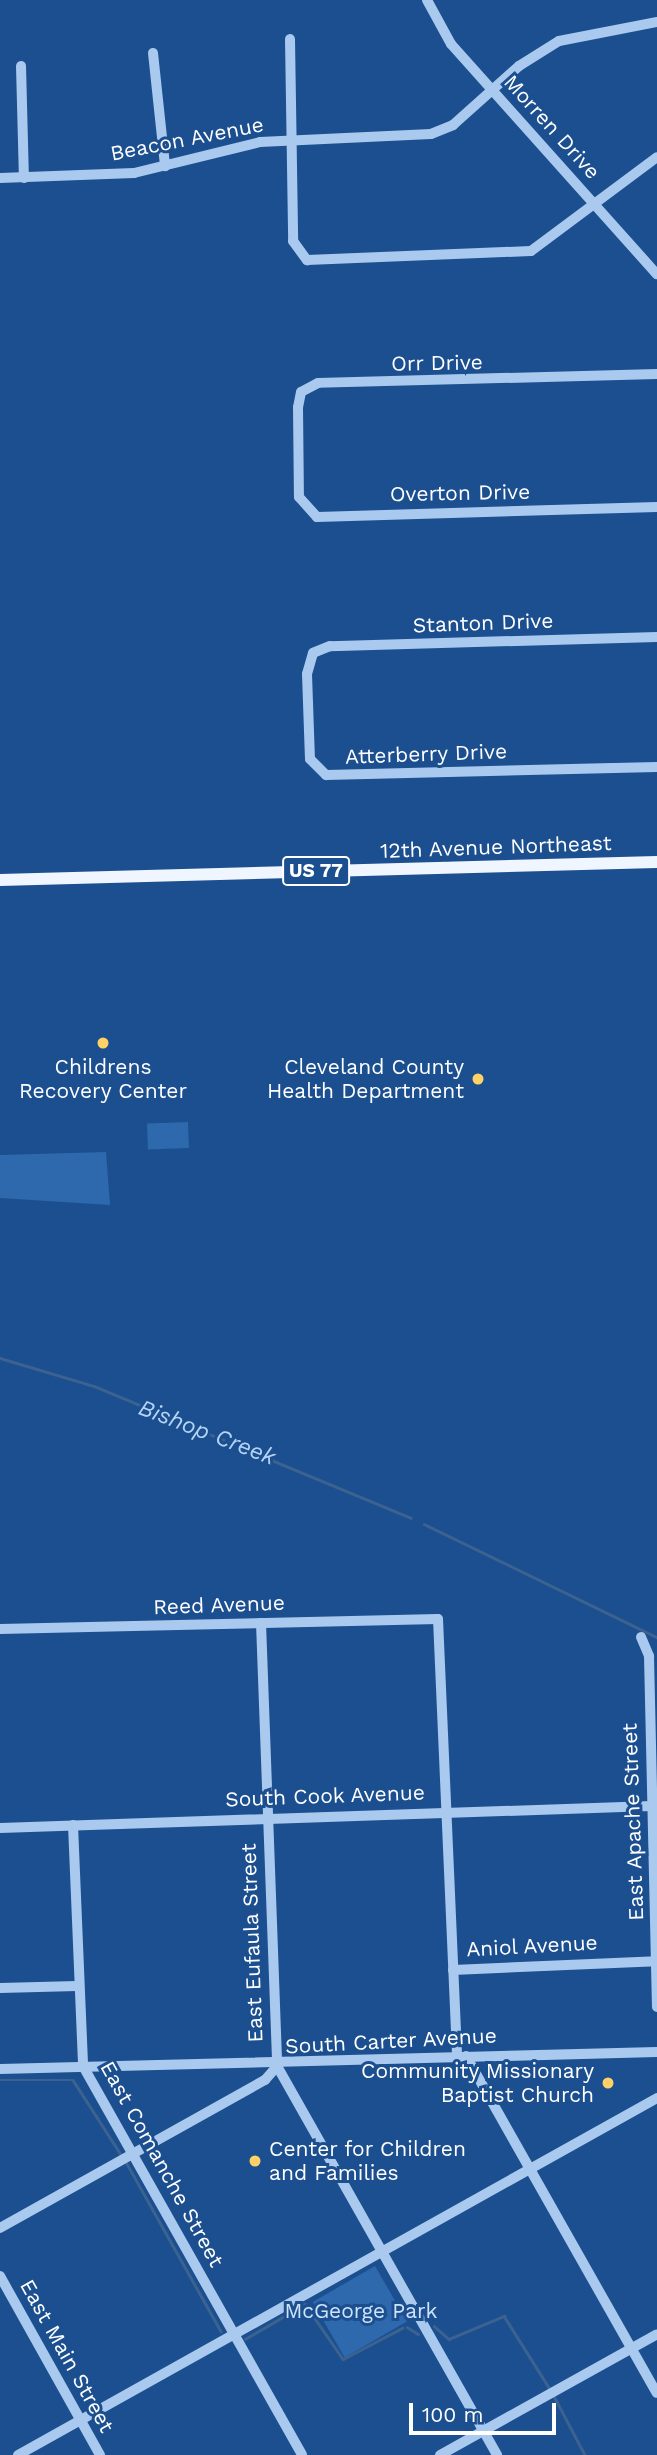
<!DOCTYPE html>
<style>
body{margin:0}
#map{position:relative;width:657px;height:2455px;overflow:hidden;background:#1b4f8f;font-family:"Work Sans",sans-serif}
div>[style]{position:absolute}
.green>*{inset:0;background:#2e69ad;transform-origin:0 0}
.stream>*{height:2.5px;margin:-1.25px;padding:0 1.25px;transform-origin:1.25px;border-radius:1.25px;background:#3c6290}
.minor>*{height:10px;margin:-5px;padding:0 5px;transform-origin:5px;border-radius:5px;background:#a9c9ee}
.major>*{height:12px;margin:-6px;padding:0 6px;transform-origin:6px;border-radius:6px;background:#f0f6ff}
.dots>*{width:19px;height:19px;translate:-50% -50%;box-sizing:border-box;border:4px solid #1b4f8f;border-radius:50%}
span{translate:-50% -50%;white-space:nowrap;text-align:center;line-height:1.15;-webkit-text-stroke:6px #1b4f8f;paint-order:stroke}
.shield-label span{padding:2px 5px;background:#1b4f8f;border:2px solid;border-radius:5px;-webkit-text-stroke-width:0}
.shield-label{font-size:19px;color:#fff;font-weight:700}
.street-label{font-size:21px;color:#fff}
.poi-label{font-size:21px;color:#fff}
.right{translate:-100% -50%;text-align:right}
.left{translate:0 -50%;text-align:left}
.park-label{font-size:21px;color:#cfe3fa}
.water-label{font-size:23px;color:#b5d3f5;font-style:italic}
.scale{position:absolute;left:409px;top:2403px;width:147px;height:32px;box-sizing:border-box;border:4px solid #fff;border-top:0;padding-left:9px;font-size:21px;line-height:24px;white-space:nowrap;color:#fff;-webkit-text-stroke:5px #1b4f8f;paint-order:stroke}
</style>
<div id="map">
<div class="green">
<i style="left:188px;top:1122px;width:26px;height:41px;rotate:88deg"></i>
<i style="clip-path:polygon(106px 1152px,110px 1205px,0 1198px,0 1155px)"></i>
<i style="left:375px;top:2266px;width:64px;height:72px;rotate:60deg"></i>
</div>
<div class="stream">
<i style="left:0;top:1358px;width:98px;rotate:16.6deg"></i>
<i style="left:94px;top:1386px;width:343px;rotate:22.6deg"></i>
<i style="left:424px;top:1524px;width:259px;rotate:25.9deg"></i>
<i style="left:0;top:2080px;width:73px"></i>
<i style="left:73px;top:2080px;width:90px;rotate:57.2deg"></i>
<i style="left:126px;top:2162px;width:194px;rotate:60.7deg"></i>
<i style="left:434px;top:2326px;width:20px;rotate:41deg"></i>
<i style="left:449px;top:2339px;width:60px;rotate:-22.7deg"></i>
<i style="left:504px;top:2316px;width:86px;rotate:57.8deg"></i>
<i style="left:407px;top:2327px;width:13px;rotate:32deg"></i>
<i style="left:245px;top:2339px;width:69px;rotate:-30.3deg"></i>
<i style="left:305px;top:2304px;width:67px;rotate:55.4deg"></i>
<i style="left:343px;top:2359px;width:67px;rotate:-27.7deg"></i>
<i style="left:553px;top:2394px;width:69px;rotate:62.3deg"></i>
</div>
<div class="minor">
<i style="left:427px;top:0;width:50px;rotate:61.4deg"></i>
<i style="left:451px;top:44px;width:309px;rotate:48.2deg"></i>
<i style="left:290px;top:39px;width:202px;rotate:89.1deg"></i>
<i style="left:293px;top:241px;width:24px;rotate:54deg"></i>
<i style="left:307px;top:260px;width:224px;rotate:-2.3deg"></i>
<i style="left:531px;top:251px;width:157px;rotate:-36.7deg"></i>
<i style="left:153px;top:53px;width:114px;rotate:83.9deg"></i>
<i style="left:21px;top:66px;width:112px;rotate:88.5deg"></i>
<i style="left:0;top:178px;width:134px;rotate:-2.1deg"></i>
<i style="left:134px;top:173px;width:130px;rotate:-13.8deg"></i>
<i style="left:260px;top:142px;width:171px;rotate:-2.7deg"></i>
<i style="left:431px;top:134px;width:24px;rotate:-22deg"></i>
<i style="left:453px;top:125px;width:89px;rotate:-41.8deg"></i>
<i style="left:519px;top:66px;width:47px;rotate:-32deg"></i>
<i style="left:559px;top:41px;width:100px;rotate:-11deg"></i>
<i style="left:657px;top:374px;width:339px;rotate:178.5deg"></i>
<i style="left:318px;top:383px;width:19px;rotate:152deg"></i>
<i style="left:301px;top:392px;width:15px;rotate:101deg"></i>
<i style="left:298px;top:407px;width:90px;rotate:89.4deg"></i>
<i style="left:299px;top:497px;width:27px;rotate:48deg"></i>
<i style="left:317px;top:517px;width:340px;rotate:-1.7deg"></i>
<i style="left:657px;top:637px;width:327px;rotate:178.4deg"></i>
<i style="left:330px;top:646px;width:18px;rotate:158deg"></i>
<i style="left:313px;top:653px;width:22px;rotate:106deg"></i>
<i style="left:307px;top:674px;width:85px;rotate:88deg"></i>
<i style="left:310px;top:759px;width:23px;rotate:45deg"></i>
<i style="left:326px;top:775px;width:331px;rotate:-1.4deg"></i>
<i style="left:261px;top:1623px;width:443px;rotate:87.9deg"></i>
<i style="left:277px;top:2066px;width:447px;rotate:60.5deg"></i>
<i style="left:0;top:1629px;width:438px;rotate:-1.3deg"></i>
<i style="left:438px;top:1619px;width:437px;rotate:87.5deg"></i>
<i style="left:641px;top:1637px;width:21px;rotate:67deg"></i>
<i style="left:649px;top:1656px;width:351px;rotate:88.7deg"></i>
<i style="left:73px;top:1825px;width:241px;rotate:87.6deg"></i>
<i style="left:83px;top:2066px;width:446px;rotate:60.6deg"></i>
<i style="left:0;top:1828px;width:652px;rotate:-1.93deg"></i>
<i style="left:453px;top:1970px;width:203px;rotate:-2.5deg"></i>
<i style="left:0;top:1988px;width:77px;rotate:-1.5deg"></i>
<i style="left:466px;top:2056px;width:387px;rotate:60.5deg"></i>
<i style="left:0;top:2069px;width:657px;rotate:-1.48deg"></i>
<i style="left:0;top:2228px;width:304px;rotate:-29.2deg"></i>
<i style="left:265px;top:2080px;width:18px;rotate:-49deg"></i>
<i style="left:0;top:2276px;width:205px;rotate:60.8deg"></i>
<i style="left:18px;top:2455px;width:732px;rotate:-29.19deg"></i>
<i style="left:440px;top:2455px;width:248px;rotate:-29.1deg"></i>
</div>
<div class="major">
<i style="left:0;top:880px;width:657px;rotate:-1.57deg"></i>
</div>
<div class="dots">
<i style="left:103px;top:1043px;background:#ffd166"></i>
<i style="left:478px;top:1079px;background:#ffd166"></i>
<i style="left:608px;top:2083px;background:#ffd166"></i>
<i style="left:255px;top:2161px;background:#ffd166"></i>
</div>
<div class="shield-label">
<span style="left:316px;top:871px">US 77</span>
</div>
<div class="street-label">
<span style="left:552px;top:127px;rotate:48deg">Morren Drive</span>
<span style="left:187px;top:139px;rotate:-11deg">Beacon Avenue</span>
<span style="left:437px;top:363px;rotate:-1deg">Orr Drive</span>
<span style="left:460px;top:493px;rotate:-1deg">Overton Drive</span>
<span style="left:483px;top:623px;rotate:-2deg">Stanton Drive</span>
<span style="left:426px;top:754px;rotate:-2deg">Atterberry Drive</span>
<span style="left:496px;top:847px;rotate:-2deg">12th Avenue Northeast</span>
<span style="left:219px;top:1605px;rotate:-2deg">Reed Avenue</span>
<span style="left:325px;top:1796px;rotate:-2deg">South Cook Avenue</span>
<span style="left:633px;top:1822px;rotate:-92deg">East Apache Street</span>
<span style="left:252px;top:1943px;rotate:-92deg">East Eufaula Street</span>
<span style="left:532px;top:1946px;rotate:-3deg">Aniol Avenue</span>
<span style="left:391px;top:2041px;rotate:-3deg">South Carter Avenue</span>
<span style="left:162px;top:2164px;rotate:61deg">East Comanche Street</span>
<span style="left:67px;top:2356px;rotate:61deg">East Main Street</span>
</div>
<div class="poi-label">
<span style="left:103px;top:1079px">Childrens<br>Recovery Center</span>
<span class="right" style="left:464px;top:1079px">Cleveland County<br>Health Department</span>
<span class="right" style="left:594px;top:2083px">Community Missionary<br>Baptist Church</span>
<span class="left" style="left:269px;top:2161px">Center for Children<br>and Families</span>
</div>
<div class="park-label">
<span style="left:361px;top:2311px">McGeorge Park</span>
</div>
<div class="water-label">
<span style="left:207px;top:1433px;rotate:21deg">Bishop Creek</span>
</div>
<div class="scale">100 m</div>
</div>
